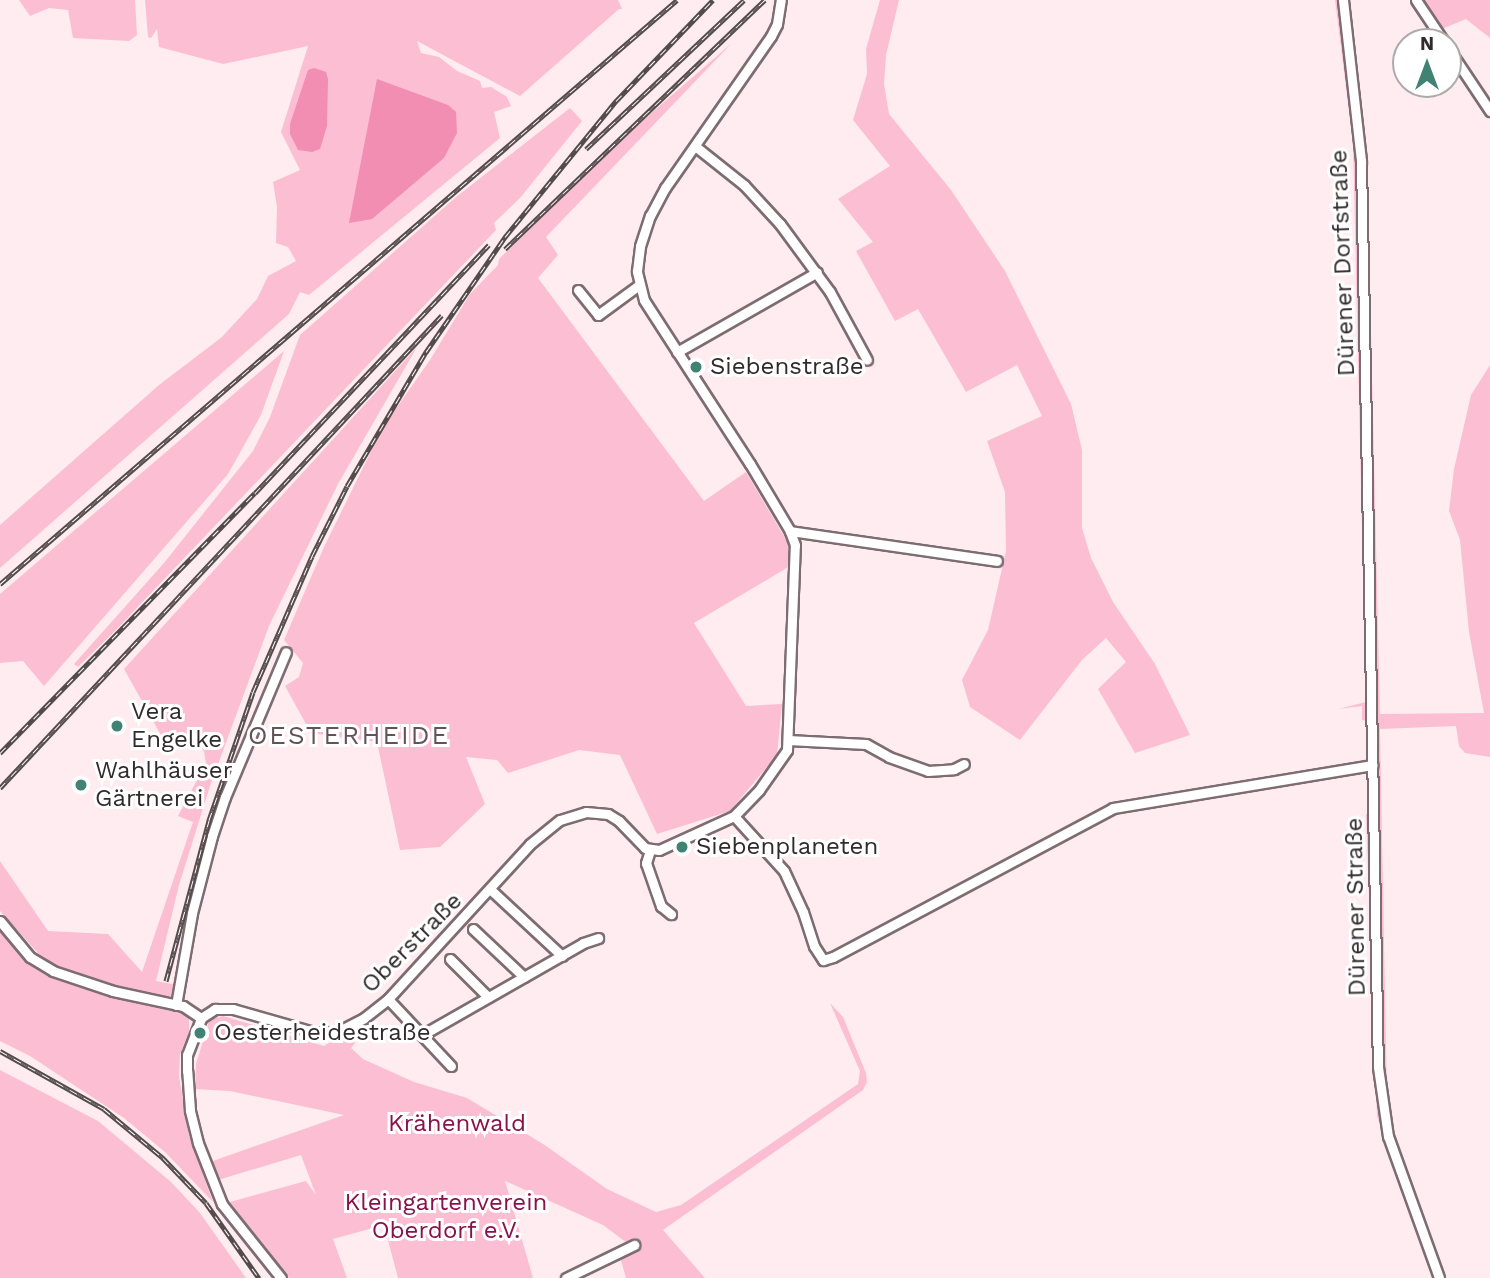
<!DOCTYPE html>
<meta charset="utf-8">
<style>
body{margin:0}
#map{position:relative;width:1490px;height:1278px;overflow:hidden;background:#feecf1;font-family:"Work Sans",sans-serif}
div>[style]{position:absolute}
.green>*{inset:0;background:#fcbed2}
.water>*{inset:0;background:#f18eb1}
.roads{filter:drop-shadow(2px 0 #7d6d72) drop-shadow(-2px 0 #7d6d72) drop-shadow(0 2px #7d6d72) drop-shadow(0 -2px #7d6d72)}
.minor>*{height:9px;margin:-4.5px;padding:0 4.5px;transform-origin:4.5px;border-radius:4.5px;background:#fff}
.rail>*{height:5px;margin-top:-2.5px;transform-origin:0;background:repeating-linear-gradient(90deg,#fff 0 8px,#544b4d 0 16px);box-sizing:border-box;border-block:2px solid #544b4d}
.dots>*{width:19px;height:19px;translate:-50% -50%;box-sizing:border-box;border:4px solid #fff;border-radius:50%}
span{translate:-50% -50%;white-space:nowrap;text-align:center;line-height:1.15;-webkit-text-stroke:6px #fff;paint-order:stroke}
.street-label{font-size:24px;color:#322b2d}
.poi-label{font-size:24px;color:#322b2d}
.left{translate:0 -50%;text-align:left}
.park-label{font-size:24px;color:#88124b}
.neighbourhood-label{font-size:26px;color:#625357;letter-spacing:2px}
.north{position:absolute;left:1392px;top:28px;width:70px;height:70px;box-sizing:border-box;background:#fff;border:2px solid #adaaab;border-radius:50%;rotate:0deg;font-size:19px;font-weight:700;line-height:28px;text-align:center;color:#322b2d}
.north::after{content:'';display:block;margin:auto;width:24px;height:32px;background:#408375;clip-path:polygon(50% 0,100% 100%,50% 72%,0 100%)}
</style>
<div id="map">
<div class="green">
<i style="clip-path:polygon(19px 0,135px 0,137px 35px,129px 41px,73px 38px,68px 10px,49px 8px,30px 16px)"></i>
<i style="clip-path:polygon(145px 0,618px 0,622px 9px,619px 9px,520px 96px,417px 41px,421px 53px,439px 57px,457px 71px,480px 81px,482px 88px,491px 87px,507px 97px,511px 106px,494px 112px,500px 138px,309px 295px,300px 292px,289px 314px,0 568px,0 525px,159px 385px,222px 337px,257px 299px,268px 276px,296px 261px,288px 247px,276px 243px,277px 207px,273px 182px,300px 170px,281px 132px,308px 46px,223px 64px,159px 47px,157px 29px,151px 38px,148px 37px)"></i>
<i style="clip-path:polygon(880px 0,899px 0,886px 55px,884px 84px,889px 114px,951px 190px,1005px 271px,1071px 404px,1082px 450px,1082px 528px,1091px 558px,1113px 602px,1155px 664px,1190px 735px,1135px 753px,1098px 689px,1126px 662px,1106px 638px,1082px 660px,1020px 740px,970px 707px,962px 680px,988px 630px,1006px 551px,1005px 492px,987px 441px,1042px 416px,1017px 365px,966px 392px,918px 309px,895px 321px,856px 251px,873px 242px,838px 199px,890px 166px,853px 120px,867px 74px,866px 49px)"></i>
<i style="clip-path:polygon(1335px 0,1348px 0,1367px 164px,1380px 714px,1484px 713px,1469px 632px,1460px 540px,1449px 511px,1454px 469px,1471px 395px,1490px 365px,1490px 757px,1465px 753px,1459px 746px,1456px 726px,1380px 729px,1387px 1098px,1395px 1141px,1443px 1278px,1433px 1278px,1377px 1116px,1366px 814px,1377px 812px,1368px 721px,1362px 720px,1362px 706px,1338px 709px,1366px 702px,1353px 143px)"></i>
<i style="clip-path:polygon(1410px 0,1490px 0,1490px 38px,1466px 19px,1442px 29px,1430px 8px,1417px 6px)"></i>
<i style="clip-path:polygon(732px 43px,546px 237px,558px 255px,538px 278px,704px 501px,746px 472px,788px 543px,790px 566px,694px 623px,746px 706px,782px 704px,777px 755px,730px 811px,657px 834px,620px 755px,579px 750px,508px 773px,497px 760px,466px 757px,485px 804px,440px 847px,400px 850px,377px 742px,311px 733px,285px 686px,299px 677px,303px 663px,284px 640px,324px 547px,383px 427px,430px 360px,470px 294px,498px 265px,499px 259px,618px 142px)"></i>
<i style="clip-path:polygon(570px 108px,582px 121px,520px 198px,494px 223px,496px 230px,114px 632px,78px 667px,74px 664px,164px 563px,253px 451px,270px 417px,300px 335px,456px 197px)"></i>
<i style="clip-path:polygon(417px 347px,338px 484px,269px 626px,210px 786px,179px 885px,156px 981px,177px 985px,175px 993px,166px 999px,118px 988px,46px 962px,0 911px,0 861px,48px 931px,108px 934px,142px 972px,193px 822px,178px 816px,206px 763px,204px 751px,190px 737px,171px 753px,124px 669px)"></i>
<i style="clip-path:polygon(284px 351px,261px 415px,228px 474px,44px 686px,23px 661px,0 663px,0 594px)"></i>
<i style="clip-path:polygon(0 929px,32px 963px,43px 970px,109px 995px,169px 1007px,189px 1015px,189px 1032px,180px 1054px,179px 1076px,189px 1135px,213px 1202px,165px 1152px,124px 1118px,30px 1056px,0 1041px)"></i>
<i style="clip-path:polygon(830px 1003px,843px 1017px,866px 1073px,867px 1082px,863px 1090px,663px 1230px,705px 1278px,626px 1278px,620px 1257px,627px 1243px,603px 1225px,505px 1181px,533px 1278px,398px 1278px,384px 1225px,333px 1239px,347px 1278px,289px 1278px,230px 1202px,306px 1181px,316px 1195px,301px 1155px,218px 1180px,210px 1162px,344px 1115px,230px 1091px,195px 1089px,196px 1064px,209px 1021px,216px 1018px,223px 1016px,324px 1046px,349px 1031px,355px 1043px,351px 1048px,363px 1059px,414px 1082px,467px 1098px,543px 1144px,607px 1189px,656px 1212px,681px 1205px,858px 1084px,860px 1071px)"></i>
<i style="clip-path:polygon(0 1070px,98px 1121px,171px 1182px,200px 1213px,246px 1278px,0 1278px)"></i>
</div>
<div class="water">
<i style="clip-path:polygon(314px 68px,326px 72px,328px 79px,327px 126px,320px 149px,312px 152px,298px 150px,290px 134px,290px 124px,308px 70px)"></i>
<i style="clip-path:polygon(377px 79px,448px 105px,456px 112px,457px 133px,444px 158px,372px 219px,349px 223px)"></i>
</div>
<div class="roads">
<div class="minor">
<i style="left:1343px;top:0;width:162px;rotate:83.6deg"></i>
<i style="left:1361px;top:161px;width:906px;rotate:88.93deg"></i>
<i style="left:1378px;top:1067px;width:70px;rotate:81.8deg"></i>
<i style="left:1388px;top:1136px;width:151px;rotate:70.2deg"></i>
<i style="left:1416px;top:0;width:50px;rotate:56.3deg"></i>
<i style="left:1448px;top:48px;width:76px;rotate:56.3deg"></i>
<i style="left:695px;top:146px;width:63px;rotate:38.5deg"></i>
<i style="left:744px;top:185px;width:53px;rotate:47.3deg"></i>
<i style="left:780px;top:224px;width:84px;rotate:53.7deg"></i>
<i style="left:830px;top:292px;width:77px;rotate:61.4deg"></i>
<i style="left:578px;top:290px;width:32px;rotate:51deg"></i>
<i style="left:598px;top:315px;width:51px;rotate:-36.2deg"></i>
<i style="left:677px;top:352px;width:161px;rotate:-29.7deg"></i>
<i style="left:790px;top:531px;width:209px;rotate:8.2deg"></i>
<i style="left:788px;top:740px;width:78px;rotate:2.9deg"></i>
<i style="left:866px;top:744px;width:26px;rotate:29deg"></i>
<i style="left:889px;top:757px;width:41px;rotate:19.7deg"></i>
<i style="left:928px;top:771px;width:26px;rotate:-4deg"></i>
<i style="left:954px;top:769px;width:11px;rotate:-27deg"></i>
<i style="left:734px;top:816px;width:74px;rotate:47.7deg"></i>
<i style="left:784px;top:871px;width:45px;rotate:65.1deg"></i>
<i style="left:803px;top:912px;width:36px;rotate:72deg"></i>
<i style="left:814px;top:946px;width:17px;rotate:57deg"></i>
<i style="left:823px;top:960px;width:10px;rotate:-17deg"></i>
<i style="left:833px;top:957px;width:317px;rotate:-28deg"></i>
<i style="left:1113px;top:808px;width:263px;rotate:-9.4deg"></i>
<i style="left:650px;top:850px;width:14px;rotate:107deg"></i>
<i style="left:646px;top:863px;width:46px;rotate:70.8deg"></i>
<i style="left:661px;top:906px;width:13px;rotate:39deg"></i>
<i style="left:491px;top:890px;width:97px;rotate:42.9deg"></i>
<i style="left:0;top:921px;width:47px;rotate:50.2deg"></i>
<i style="left:30px;top:957px;width:27px;rotate:31deg"></i>
<i style="left:53px;top:971px;width:63px;rotate:18.4deg"></i>
<i style="left:113px;top:991px;width:72px;rotate:12.1deg"></i>
<i style="left:183px;top:1006px;width:22px;rotate:34deg"></i>
<i style="left:473px;top:929px;width:70px;rotate:43.3deg"></i>
<i style="left:450px;top:959px;width:54px;rotate:45deg"></i>
<i style="left:388px;top:999px;width:92px;rotate:46.8deg"></i>
<i style="left:176px;top:1005px;width:93px;rotate:-80.1deg"></i>
<i style="left:192px;top:913px;width:80px;rotate:-75.4deg"></i>
<i style="left:212px;top:836px;width:41px;rotate:-71.6deg"></i>
<i style="left:225px;top:797px;width:157px;rotate:-67.2deg"></i>
<i style="left:422px;top:1035px;width:185px;rotate:-29.7deg"></i>
<i style="left:583px;top:943px;width:16px;rotate:-18deg"></i>
<i style="left:281px;top:1278px;width:95px;rotate:-128.6deg"></i>
<i style="left:222px;top:1204px;width:66px;rotate:-111.5deg"></i>
<i style="left:198px;top:1143px;width:34px;rotate:-104deg"></i>
<i style="left:190px;top:1110px;width:39px;rotate:-94deg"></i>
<i style="left:187px;top:1071px;width:16px;rotate:-90deg"></i>
<i style="left:187px;top:1055px;width:40px;rotate:-69deg"></i>
<i style="left:201px;top:1018px;width:17px;rotate:-33deg"></i>
<i style="left:215px;top:1009px;width:18px"></i>
<i style="left:233px;top:1009px;width:84px;rotate:15.9deg"></i>
<i style="left:314px;top:1032px;width:23px"></i>
<i style="left:337px;top:1032px;width:30px;rotate:-27deg"></i>
<i style="left:364px;top:1018px;width:31px;rotate:-38deg"></i>
<i style="left:388px;top:999px;width:210px;rotate:-47.5deg"></i>
<i style="left:530px;top:844px;width:38px;rotate:-39deg"></i>
<i style="left:560px;top:820px;width:27px;rotate:-17deg"></i>
<i style="left:586px;top:812px;width:22px;rotate:5deg"></i>
<i style="left:608px;top:814px;width:13px;rotate:32deg"></i>
<i style="left:619px;top:821px;width:37px;rotate:46deg"></i>
<i style="left:645px;top:848px;width:14px;rotate:8deg"></i>
<i style="left:659px;top:850px;width:82px;rotate:-24.4deg"></i>
<i style="left:734px;top:816px;width:36px;rotate:-46deg"></i>
<i style="left:759px;top:790px;width:49px;rotate:-55deg"></i>
<i style="left:787px;top:750px;width:205px;rotate:-87.8deg"></i>
<i style="left:795px;top:545px;width:15px;rotate:-110deg"></i>
<i style="left:790px;top:531px;width:78px;rotate:-120.8deg"></i>
<i style="left:750px;top:464px;width:195px;rotate:-122.9deg"></i>
<i style="left:644px;top:300px;width:30px;rotate:-104deg"></i>
<i style="left:637px;top:271px;width:25px;rotate:-83deg"></i>
<i style="left:640px;top:246px;width:32px;rotate:-72deg"></i>
<i style="left:650px;top:216px;width:32px;rotate:-62deg"></i>
<i style="left:665px;top:188px;width:185px;rotate:-55.1deg"></i>
<i style="left:771px;top:36px;width:13px;rotate:-63deg"></i>
<i style="left:777px;top:24px;width:24px;rotate:-81deg"></i>
<i style="left:566px;top:1278px;width:76px;rotate:-25.9deg"></i>
</div>
</div>
<div class="rail">
<i style="left:586px;top:149px;width:217px;rotate:-43.3deg"></i>
<i style="left:505px;top:249px;width:360px;rotate:-43.8deg"></i>
<i style="left:0;top:584px;width:894px;rotate:-40.78deg"></i>
<i style="left:0;top:753px;width:364px;rotate:-45.6deg"></i>
<i style="left:255px;top:493px;width:341px;rotate:-46.7deg"></i>
<i style="left:0;top:788px;width:647px;rotate:-46.94deg"></i>
<i style="left:166px;top:981px;width:167px;rotate:-75deg"></i>
<i style="left:209px;top:820px;width:135px;rotate:-71deg"></i>
<i style="left:253px;top:692px;width:148px;rotate:-66.5deg"></i>
<i style="left:312px;top:556px;width:78px;rotate:-63.4deg"></i>
<i style="left:347px;top:486px;width:156px;rotate:-59.5deg"></i>
<i style="left:426px;top:352px;width:140px;rotate:-55.5deg"></i>
<i style="left:505px;top:237px;width:176px;rotate:-50.8deg"></i>
<i style="left:616px;top:101px;width:140px;rotate:-46.2deg"></i>
<i style="left:0;top:1051px;width:119px;rotate:29.1deg"></i>
<i style="left:104px;top:1109px;width:77px;rotate:39.7deg"></i>
<i style="left:163px;top:1158px;width:62px;rotate:46.3deg"></i>
<i style="left:206px;top:1203px;width:92px;rotate:54.8deg"></i>
</div>
<div class="dots">
<i style="left:696px;top:367px;background:#408375"></i>
<i style="left:117px;top:726px;background:#408375"></i>
<i style="left:81px;top:785px;background:#408375"></i>
<i style="left:682px;top:847px;background:#408375"></i>
<i style="left:200px;top:1033px;background:#408375"></i>
</div>
<div class="street-label">
<span style="left:1343px;top:263px;rotate:-92deg">Dürener Dorfstraße</span>
<span style="left:1356px;top:907px;rotate:-91deg">Dürener Straße</span>
<span style="left:412px;top:943px;rotate:-45deg">Oberstraße</span>
</div>
<div class="poi-label">
<span class="left" style="left:710px;top:367px">Siebenstraße</span>
<span class="left" style="left:131px;top:726px">Vera<br>Engelke</span>
<span class="left" style="left:95px;top:785px">Wahlhäuser<br>Gärtnerei</span>
<span class="left" style="left:696px;top:847px">Siebenplaneten</span>
<span class="left" style="left:214px;top:1033px">Oesterheidestraße</span>
</div>
<div class="park-label">
<span style="left:457px;top:1124px">Krähenwald</span>
<span style="left:446px;top:1217px">Kleingartenverein<br>Oberdorf e.V.</span>
</div>
<div class="neighbourhood-label">
<span style="left:349px;top:736px">OESTERHEIDE</span>
</div>
<div class="north">N</div>
</div>
